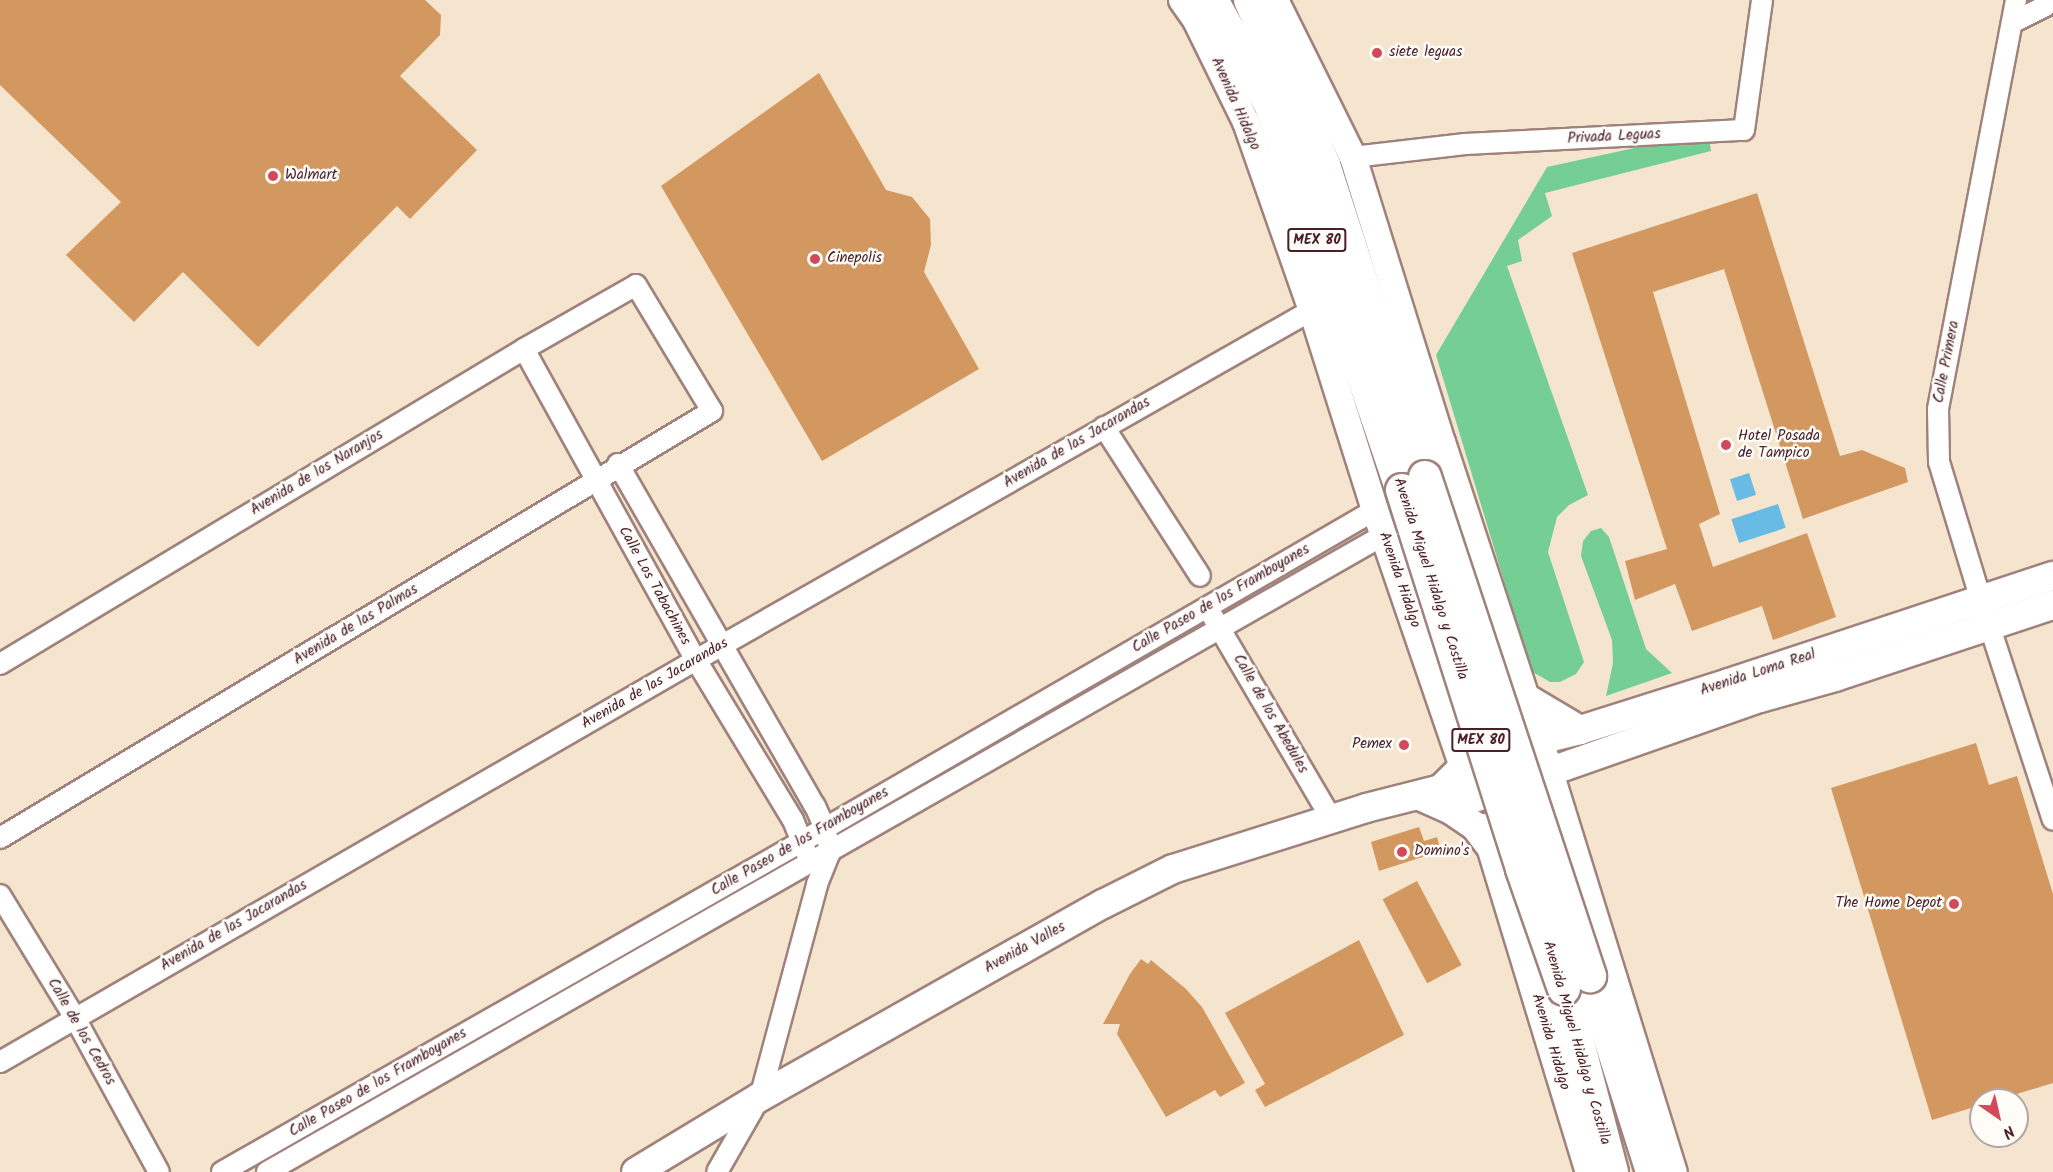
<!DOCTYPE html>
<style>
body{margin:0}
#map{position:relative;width:2053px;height:1172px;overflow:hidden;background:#f6e5ce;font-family:Kalam,sans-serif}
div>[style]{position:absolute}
.green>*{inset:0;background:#75ce94}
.water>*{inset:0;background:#68bbe4;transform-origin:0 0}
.building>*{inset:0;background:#d2985f;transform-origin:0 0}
.roads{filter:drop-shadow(2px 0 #a0827c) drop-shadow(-2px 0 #a0827c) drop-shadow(0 2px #a0827c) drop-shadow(0 -2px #a0827c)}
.minor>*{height:20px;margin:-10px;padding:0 10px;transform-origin:10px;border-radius:10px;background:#fff}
.tertiary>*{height:26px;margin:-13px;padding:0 13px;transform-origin:13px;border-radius:13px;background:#fff}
.secondary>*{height:28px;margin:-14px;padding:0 14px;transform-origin:14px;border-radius:14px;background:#fff}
.primary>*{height:32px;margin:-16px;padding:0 16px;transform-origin:16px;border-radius:16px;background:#fff}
.bridges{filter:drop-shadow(2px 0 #a0827c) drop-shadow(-2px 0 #a0827c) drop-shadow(0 2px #a0827c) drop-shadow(0 -2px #a0827c)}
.primary-bridge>*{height:32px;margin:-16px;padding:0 16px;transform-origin:16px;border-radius:16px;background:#fff}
.dots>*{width:16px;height:16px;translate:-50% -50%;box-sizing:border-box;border:3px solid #fdfcf7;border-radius:50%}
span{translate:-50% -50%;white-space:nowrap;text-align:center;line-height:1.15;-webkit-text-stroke:5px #fdfcf7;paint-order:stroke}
.shield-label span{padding:2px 4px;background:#fdfcf7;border:2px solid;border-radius:4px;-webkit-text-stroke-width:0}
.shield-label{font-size:14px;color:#4a1f2b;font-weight:700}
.poi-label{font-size:15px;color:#4a1f2b}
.left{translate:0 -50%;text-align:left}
.right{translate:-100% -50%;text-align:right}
.street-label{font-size:15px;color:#4a1f2b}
.north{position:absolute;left:1969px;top:1088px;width:60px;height:60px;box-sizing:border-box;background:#fdfcf7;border:2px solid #b5a4a5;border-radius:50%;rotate:146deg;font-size:16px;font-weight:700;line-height:24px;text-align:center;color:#4a1f2b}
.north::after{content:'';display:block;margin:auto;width:21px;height:27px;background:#d1495b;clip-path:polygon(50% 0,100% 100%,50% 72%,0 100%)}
</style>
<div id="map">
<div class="green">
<i style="clip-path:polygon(1708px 132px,1711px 151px,1545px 193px,1552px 216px,1518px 240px,1522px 261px,1507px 266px,1588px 495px,1569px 505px,1557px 517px,1548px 552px,1584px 662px,1576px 674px,1560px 682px,1550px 682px,1531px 671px,1436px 355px,1547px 167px)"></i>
<i style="clip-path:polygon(1601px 528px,1609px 537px,1646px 649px,1672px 673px,1606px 696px,1613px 663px,1612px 640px,1581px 556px,1583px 541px,1591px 531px)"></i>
</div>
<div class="water">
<i style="left:1749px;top:473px;width:23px;height:20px;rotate:72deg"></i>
<i style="left:1778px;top:504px;width:25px;height:49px;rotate:72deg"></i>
</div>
<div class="building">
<i style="clip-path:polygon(0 0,425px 0,441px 15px,440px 35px,400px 76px,477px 150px,410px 219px,397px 206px,258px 347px,183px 272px,134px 322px,66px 255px,121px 202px,0 85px)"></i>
<i style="clip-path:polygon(819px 73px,886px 190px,912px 197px,930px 219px,931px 245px,924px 272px,979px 369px,822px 461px,661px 186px)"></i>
<i style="clip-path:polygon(1757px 193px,1840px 456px,1862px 450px,1905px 468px,1908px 482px,1803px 519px,1724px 269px,1653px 292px,1720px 514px,1699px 524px,1713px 567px,1807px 533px,1836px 617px,1773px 640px,1762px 606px,1692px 631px,1675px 584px,1635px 600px,1625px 561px,1667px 549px,1572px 253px)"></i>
<i style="clip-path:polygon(1976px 743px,1989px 785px,2017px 776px,2053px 894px,2053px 1083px,1997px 1100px,1981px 1100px,1981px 1105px,1932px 1120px,1831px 788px)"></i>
<i style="clip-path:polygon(1419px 827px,1424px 841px,1437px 837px,1441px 851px,1379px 871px,1371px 842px)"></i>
<i style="left:1417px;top:881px;width:95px;height:39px;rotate:62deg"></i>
<i style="clip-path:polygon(1359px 940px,1404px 1035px,1265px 1107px,1255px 1090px,1265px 1084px,1225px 1013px)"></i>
<i style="clip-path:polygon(1141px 959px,1148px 964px,1151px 960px,1186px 989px,1202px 1007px,1245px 1083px,1220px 1097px,1215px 1090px,1166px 1117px,1117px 1034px,1120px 1024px,1103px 1024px,1130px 974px)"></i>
</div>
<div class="roads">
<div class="minor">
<i style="left:2016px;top:0;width:416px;rotate:100.8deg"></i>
<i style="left:1938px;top:409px;width:53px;rotate:88.9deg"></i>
<i style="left:1939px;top:462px;width:144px;rotate:73.1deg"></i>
<i style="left:1981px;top:600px;width:231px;rotate:71.9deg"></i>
<i style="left:2012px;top:23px;width:46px;rotate:-27.1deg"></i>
<i style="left:1353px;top:157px;width:113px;rotate:-6.6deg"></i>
<i style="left:1465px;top:144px;width:279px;rotate:-2.9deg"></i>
<i style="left:1744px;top:130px;width:131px;rotate:-82.1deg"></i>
<i style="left:524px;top:349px;width:355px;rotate:61.1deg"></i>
<i style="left:696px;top:660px;width:187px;rotate:58.8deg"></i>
<i style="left:793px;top:820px;width:35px;rotate:68deg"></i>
<i style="left:1104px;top:427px;width:177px;rotate:57.2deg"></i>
<i style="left:618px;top:464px;width:395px;rotate:60.1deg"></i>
<i style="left:815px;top:806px;width:24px;rotate:66deg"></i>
<i style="left:825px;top:828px;width:25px;rotate:78deg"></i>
<i style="left:830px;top:852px;width:35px;rotate:112deg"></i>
<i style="left:817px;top:885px;width:220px;rotate:105deg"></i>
<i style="left:760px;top:1097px;width:86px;rotate:119.8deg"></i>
<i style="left:1213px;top:617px;width:235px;rotate:59.6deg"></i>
<i style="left:0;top:664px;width:611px;rotate:-31.01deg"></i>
<i style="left:524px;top:349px;width:129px;rotate:-29.7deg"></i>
<i style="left:636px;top:285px;width:147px;rotate:58.9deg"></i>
<i style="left:712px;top:411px;width:830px;rotate:149.05deg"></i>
<i style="left:0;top:895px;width:144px;rotate:58.6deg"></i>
<i style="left:75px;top:1018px;width:175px;rotate:61.4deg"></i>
<i style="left:0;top:1062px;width:804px;rotate:-30.01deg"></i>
<i style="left:696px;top:660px;width:708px;rotate:-29.6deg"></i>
<i style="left:222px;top:1172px;width:683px;rotate:-29.68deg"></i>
<i style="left:815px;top:834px;width:647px;rotate:-30.05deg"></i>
<i style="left:267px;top:1172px;width:1286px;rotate:-29.7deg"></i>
</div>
<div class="tertiary">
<i style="left:1182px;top:0;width:24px;rotate:55deg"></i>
<i style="left:1196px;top:20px;width:114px;rotate:63.9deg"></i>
<i style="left:1246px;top:122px;width:199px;rotate:70.7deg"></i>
<i style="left:1312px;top:310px;width:210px;rotate:72.5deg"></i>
<i style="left:1375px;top:510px;width:293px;rotate:71.1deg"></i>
<i style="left:1275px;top:0;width:175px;rotate:63.6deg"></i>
<i style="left:1353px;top:157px;width:299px;rotate:72.7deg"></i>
<i style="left:1442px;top:442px;width:314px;rotate:71.8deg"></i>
<i style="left:1540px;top:740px;width:452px;rotate:72.8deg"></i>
<i style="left:1484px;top:827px;width:361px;rotate:73.1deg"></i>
</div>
<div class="secondary">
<i style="left:1526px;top:698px;width:63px;rotate:30.7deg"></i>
<i style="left:1441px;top:789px;width:34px;rotate:15deg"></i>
<i style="left:1474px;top:798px;width:303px;rotate:-19.3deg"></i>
<i style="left:1760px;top:698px;width:78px;rotate:-15.6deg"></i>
<i style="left:1835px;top:677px;width:230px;rotate:-18.3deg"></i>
<i style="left:1422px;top:797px;width:32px;rotate:24deg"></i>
<i style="left:1451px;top:810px;width:29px;rotate:34deg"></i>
<i style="left:1475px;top:826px;width:26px;rotate:53deg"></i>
<i style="left:636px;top:1172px;width:145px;rotate:-31.2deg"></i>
<i style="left:760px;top:1097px;width:394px;rotate:-29.4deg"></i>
<i style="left:1103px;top:904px;width:78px;rotate:-26.6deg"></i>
<i style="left:1173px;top:869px;width:202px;rotate:-17.5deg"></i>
<i style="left:1366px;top:808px;width:77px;rotate:-14.2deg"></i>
<i style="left:1441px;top:789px;width:31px;rotate:-45deg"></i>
<i style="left:1463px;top:767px;width:82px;rotate:-19.3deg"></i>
<i style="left:1540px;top:740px;width:41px;rotate:-14deg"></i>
<i style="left:1580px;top:730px;width:156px;rotate:-17.5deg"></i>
<i style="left:1729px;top:683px;width:341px;rotate:-18.3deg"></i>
</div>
<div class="primary">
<i style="left:1212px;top:0;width:121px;rotate:60.9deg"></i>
<i style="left:1271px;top:106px;width:406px;rotate:71.2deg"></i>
<i style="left:1250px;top:0;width:181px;rotate:65.8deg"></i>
<i style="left:1324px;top:165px;width:328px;rotate:72.1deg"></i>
<i style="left:1590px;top:976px;width:206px;rotate:72.4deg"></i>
<i style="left:1564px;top:989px;width:189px;rotate:75.3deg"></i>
</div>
</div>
<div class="bridges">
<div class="primary-bridge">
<i style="left:1425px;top:477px;width:526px;rotate:71.7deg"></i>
<i style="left:1402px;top:490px;width:398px;rotate:72.4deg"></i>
<i style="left:1522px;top:869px;width:127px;rotate:70.7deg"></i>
</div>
</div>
<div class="dots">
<i style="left:1377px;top:53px;background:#d1495b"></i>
<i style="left:273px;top:176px;background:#d1495b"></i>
<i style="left:815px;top:259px;background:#d1495b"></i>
<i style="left:1726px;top:445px;background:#d1495b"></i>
<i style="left:1404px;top:745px;background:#d1495b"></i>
<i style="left:1402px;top:852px;background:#d1495b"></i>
<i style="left:1954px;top:904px;background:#d1495b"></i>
</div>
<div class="shield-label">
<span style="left:1317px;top:240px">MEX 80</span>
<span style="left:1481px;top:740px">MEX 80</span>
</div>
<div class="poi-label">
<span class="left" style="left:1389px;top:53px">siete leguas</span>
<span class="left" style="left:285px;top:176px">Walmart</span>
<span class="left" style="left:827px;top:259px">Cinepolis</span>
<span class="left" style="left:1738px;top:445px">Hotel Posada<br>de Tampico</span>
<span class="right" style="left:1392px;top:745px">Pemex</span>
<span class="left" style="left:1414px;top:852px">Domino's</span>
<span class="right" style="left:1942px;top:904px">The Home Depot</span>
</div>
<div class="street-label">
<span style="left:1235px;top:104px;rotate:66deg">Avenida Hidalgo</span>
<span style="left:1614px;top:137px;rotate:-3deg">Privada Leguas</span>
<span style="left:1947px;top:362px;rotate:-79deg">Calle Primera</span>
<span style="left:1077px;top:443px;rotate:-30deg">Avenida de las Jacarandas</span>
<span style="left:317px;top:473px;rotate:-31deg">Avenida de los Naranjos</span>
<span style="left:1430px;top:579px;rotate:72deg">Avenida Miguel Hidalgo y Costilla</span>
<span style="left:1399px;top:580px;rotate:71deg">Avenida Hidalgo</span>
<span style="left:654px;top:586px;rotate:61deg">Calle Los Tabachines</span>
<span style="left:1221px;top:599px;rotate:-30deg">Calle Paseo de los Framboyanes</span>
<span style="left:356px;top:625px;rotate:-31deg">Avenida de las Palmas</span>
<span style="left:1758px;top:673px;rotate:-18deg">Avenida Loma Real</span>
<span style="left:655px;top:684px;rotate:-30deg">Avenida de las Jacarandas</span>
<span style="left:1270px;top:714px;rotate:60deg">Calle de los Abedules</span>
<span style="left:800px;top:842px;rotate:-30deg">Calle Paseo de los Framboyanes</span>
<span style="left:234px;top:926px;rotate:-30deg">Avenida de las Jacarandas</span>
<span style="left:1025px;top:948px;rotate:-29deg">Avenida Valles</span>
<span style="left:81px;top:1032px;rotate:60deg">Calle de los Cedros</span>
<span style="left:1550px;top:1042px;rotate:73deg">Avenida Hidalgo</span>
<span style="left:1576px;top:1043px;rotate:74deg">Avenida Miguel Hidalgo y Costilla</span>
<span style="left:378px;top:1083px;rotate:-30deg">Calle Paseo de los Framboyanes</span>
</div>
<div class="north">N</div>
</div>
